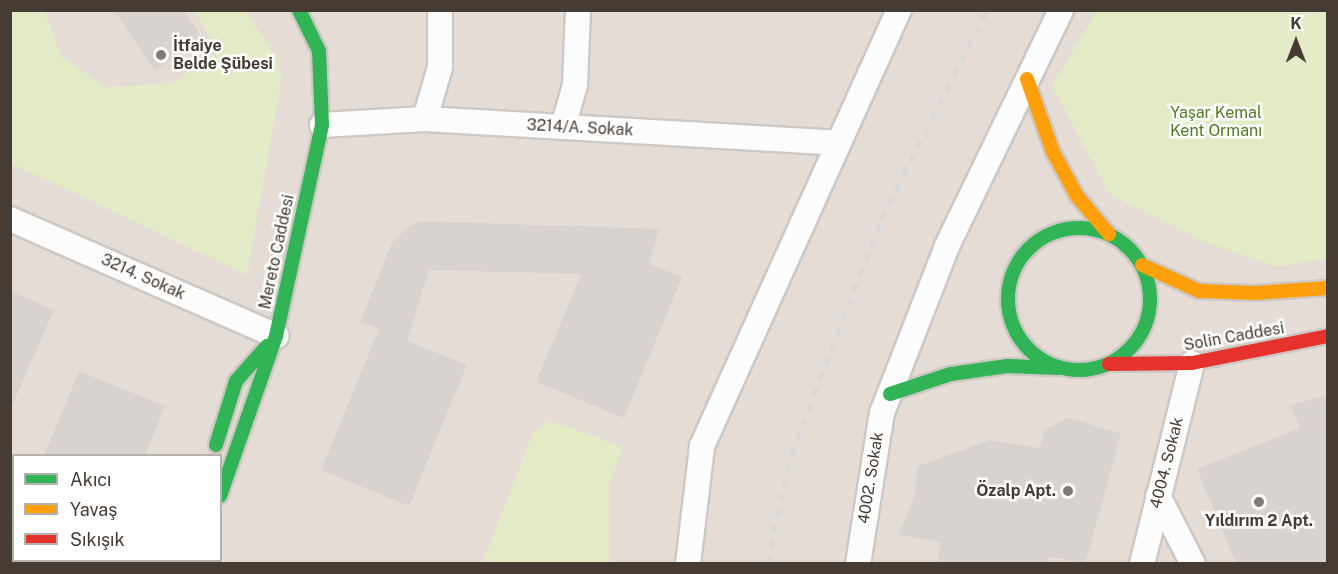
<!DOCTYPE html>
<meta charset="utf-8">
<style>
body{margin:0}
#map{position:relative;width:1338px;height:574px;overflow:hidden;background:#f0ece8;font-family:"Public Sans",sans-serif}
div>[style]{position:absolute}
.residential>*{inset:0;background:#e5ddd5}
.green>*{inset:0;background:#e2ebc5}
.building>*{inset:0;background:#d8d3cf}
.roads{filter:drop-shadow(2px 0 #cdc8c4) drop-shadow(-2px 0 #cdc8c4) drop-shadow(0 2px #cdc8c4) drop-shadow(0 -2px #cdc8c4)}
.street>*{height:24px;margin:-12px;padding:0 12px;transform-origin:12px;border-radius:12px;background:#fdfcfc}
.fast>*{height:14px;margin:-7px;padding:0 7px;transform-origin:7px;border-radius:7px;background:#30b455}
.fast>.ring{margin:-7px;padding:0;box-sizing:content-box;background:none;border:14px solid #30b455;border-radius:50%}
.slow>*{height:14px;margin:-7px;padding:0 7px;transform-origin:7px;border-radius:7px;background:#ff9f0a}
.jam>*{height:14px;margin:-7px;padding:0 7px;transform-origin:7px;border-radius:7px;background:#e5322d}
.rail>*{height:4.5px;margin-top:-2.25px;transform-origin:0;background:repeating-linear-gradient(90deg,#d9d8d8 0 8px,transparent 0 16px)}
.dots>*{width:16px;height:16px;translate:-50% -50%;box-sizing:border-box;border:3px solid #fff;border-radius:50%}
span{translate:-50% -50%;white-space:nowrap;text-align:center;line-height:1.15;-webkit-text-stroke:5px #fff;paint-order:stroke}
.poi-label{font-size:16px;color:#463c33;font-weight:700}
.left{translate:0 -50%;text-align:left}
.right{translate:-100% -50%;text-align:right}
.park-label{font-size:16px;color:#507c22}
.street-label{font-size:16px;color:#463c33}
.frame{position:absolute;inset:0;border:12px solid #463c33;pointer-events:none}
.legend{position:absolute;left:12px;top:454px;width:210px;height:108px;box-sizing:border-box;background:#fff;border:2px solid #b5b1ad;margin:0;padding:8px 10px;list-style:none;font-size:18px;color:#463c33}
.legend li{display:flex;align-items:center;gap:12px;height:30px}
.legend b{width:30px;border:2px solid #b5b1ad}
.north{position:absolute;left:1266px;top:12px;width:60px;height:60px;-webkit-text-stroke:4px #fff;paint-order:stroke;rotate:0deg;font-size:16px;font-weight:700;line-height:24px;text-align:center;color:#463c33}
.north::after{content:'';display:block;margin:auto;width:21px;height:27px;background:#463c33;clip-path:polygon(50% 0,100% 100%,50% 72%,0 100%)}
</style>
<div id="map">
<div class="residential">
<i style="clip-path:polygon(evenodd,10px 11px,1327px 11px,1327px 563px,11px 563px,10px 11px,14px 456px,220px 456px,220px 560px,14px 560px,14px 456px)"></i>
</div>
<div class="green">
<i style="clip-path:polygon(10px 11px,45px 11px,60px 55px,105px 87px,171px 84px,218px 51px,194px 11px,245px 11px,274px 52px,282px 76px,247px 275px,11px 163px)"></i>
<i style="clip-path:polygon(1097px 11px,1327px 11px,1327px 258px,1276px 267px,1200px 240px,1110px 194px,1052px 86px)"></i>
<i style="clip-path:polygon(549px 420px,623px 447px,610px 482px,609px 563px,482px 563px,533px 433px)"></i>
</div>
<div class="building">
<i style="clip-path:polygon(114px 10px,183px 10px,202px 38px,155px 71px)"></i>
<i style="clip-path:polygon(422px 221px,659px 229px,649px 264px,682px 277px,624px 418px,536px 382px,581px 274px,429px 270px,407px 341px,467px 365px,409px 506px,321px 470px,379px 329px,360px 322px,392px 243px,409px 226px)"></i>
<i style="clip-path:polygon(10px 291px,54px 310px,10px 410px)"></i>
<i style="clip-path:polygon(79px 371px,165px 406px,145px 456px,44px 456px)"></i>
<i style="clip-path:polygon(1328px 395px,1328px 564px,1236px 564px,1197px 469px,1300px 428px,1290px 405px)"></i>
<i style="clip-path:polygon(1069px 418px,1121px 434px,1085px 564px,1049px 556px,1048px 564px,936px 564px,941px 542px,899px 535px,914px 496px,918px 466px,990px 440px,1040px 448px,1045px 430px)"></i>
</div>
<div class="roads">
<div class="street">
<i style="left:425px;top:119px;width:54px;rotate:-73.9deg"></i>
<i style="left:440px;top:67px;width:57px;rotate:-90deg"></i>
<i style="left:322px;top:125px;width:103px;rotate:-3.3deg"></i>
<i style="left:425px;top:119px;width:414px;rotate:3.3deg"></i>
<i style="left:563px;top:127px;width:44px;rotate:-74.1deg"></i>
<i style="left:575px;top:85px;width:75px;rotate:-87.7deg"></i>
<i style="left:10px;top:219px;width:291px;rotate:23.7deg"></i>
<i style="left:1158px;top:496px;width:76px;rotate:62.8deg"></i>
<i style="left:688px;top:564px;width:119px;rotate:-83.2deg"></i>
<i style="left:702px;top:446px;width:478px;rotate:-65.7deg"></i>
<i style="left:858px;top:564px;width:153px;rotate:-81deg"></i>
<i style="left:882px;top:413px;width:179px;rotate:-68.7deg"></i>
<i style="left:947px;top:246px;width:262px;rotate:-64.2deg"></i>
<i style="left:1142px;top:564px;width:207px;rotate:-76deg"></i>
</div>
<div class="fast">
<i class="ring" style="left:1008px;top:228px;width:128px;height:128px"></i>
<i style="left:890px;top:394px;width:64px;rotate:-18.2deg"></i>
<i style="left:951px;top:374px;width:57px;rotate:-8.1deg"></i>
<i style="left:1007px;top:366px;width:51px;rotate:2.2deg"></i>
<i style="left:216px;top:445px;width:67px;rotate:-72.6deg"></i>
<i style="left:236px;top:381px;width:47px;rotate:-48.5deg"></i>
<i style="left:220px;top:496px;width:170px;rotate:-70.7deg"></i>
<i style="left:276px;top:336px;width:216px;rotate:-77.7deg"></i>
<i style="left:322px;top:125px;width:74px;rotate:-92.3deg"></i>
<i style="left:319px;top:51px;width:46px;rotate:-116deg"></i>
</div>
<div class="slow">
<i style="left:1027px;top:79px;width:77px;rotate:70.4deg"></i>
<i style="left:1053px;top:152px;width:50px;rotate:61.4deg"></i>
<i style="left:1077px;top:196px;width:50px;rotate:49.9deg"></i>
<i style="left:1142px;top:265px;width:63px;rotate:24.5deg"></i>
<i style="left:1199px;top:291px;width:56px;rotate:2deg"></i>
<i style="left:1255px;top:293px;width:73px;rotate:-3.9deg"></i>
</div>
<div class="jam">
<i style="left:1109px;top:364px;width:83px;rotate:-0.7deg"></i>
<i style="left:1192px;top:363px;width:139px;rotate:-11.2deg"></i>
<i style="left:197px;top:564px;width:4px;rotate:-76deg"></i>
</div>
</div>
<div class="rail">
<i style="left:767px;top:564px;width:112px;rotate:-77.6deg"></i>
<i style="left:791px;top:455px;width:253px;rotate:-69.1deg"></i>
<i style="left:881px;top:219px;width:234px;rotate:-63.1deg"></i>
</div>
<div class="dots">
<i style="left:161px;top:55px;background:#827a72"></i>
<i style="left:1068px;top:491px;background:#827a72"></i>
<i style="left:1259px;top:502px;background:#827a72"></i>
</div>
<div class="poi-label">
<span class="left" style="left:173px;top:55px">İtfaiye<br>Belde Şübesi</span>
<span class="right" style="left:1056px;top:491px">Özalp Apt.</span>
<span style="left:1259px;top:521px">Yıldırım 2 Apt.</span>
</div>
<div class="park-label">
<span style="left:1216px;top:122px">Yaşar Kemal<br>Kent Ormanı</span>
</div>
<div class="street-label">
<span style="left:580px;top:128px;rotate:3deg">3214/A. Sokak</span>
<span style="left:277px;top:252px;rotate:-78deg">Mereto Caddesi</span>
<span style="left:143px;top:277px;rotate:24deg">3214. Sokak</span>
<span style="left:1234px;top:337px;rotate:-10deg">Solin Caddesi</span>
<span style="left:1167px;top:463px;rotate:-76deg">4004. Sokak</span>
<span style="left:871px;top:478px;rotate:-81deg">4002. Sokak</span>
</div>
<div class="frame"></div>
<ul class="legend">
<li><b style="height:8px;background:#30b455"></b>Akıcı</li>
<li><b style="height:8px;background:#ff9f0a"></b>Yavaş</li>
<li><b style="height:8px;background:#e5322d"></b>Sıkışık</li>
</ul>
<div class="north">K</div>
</div>
